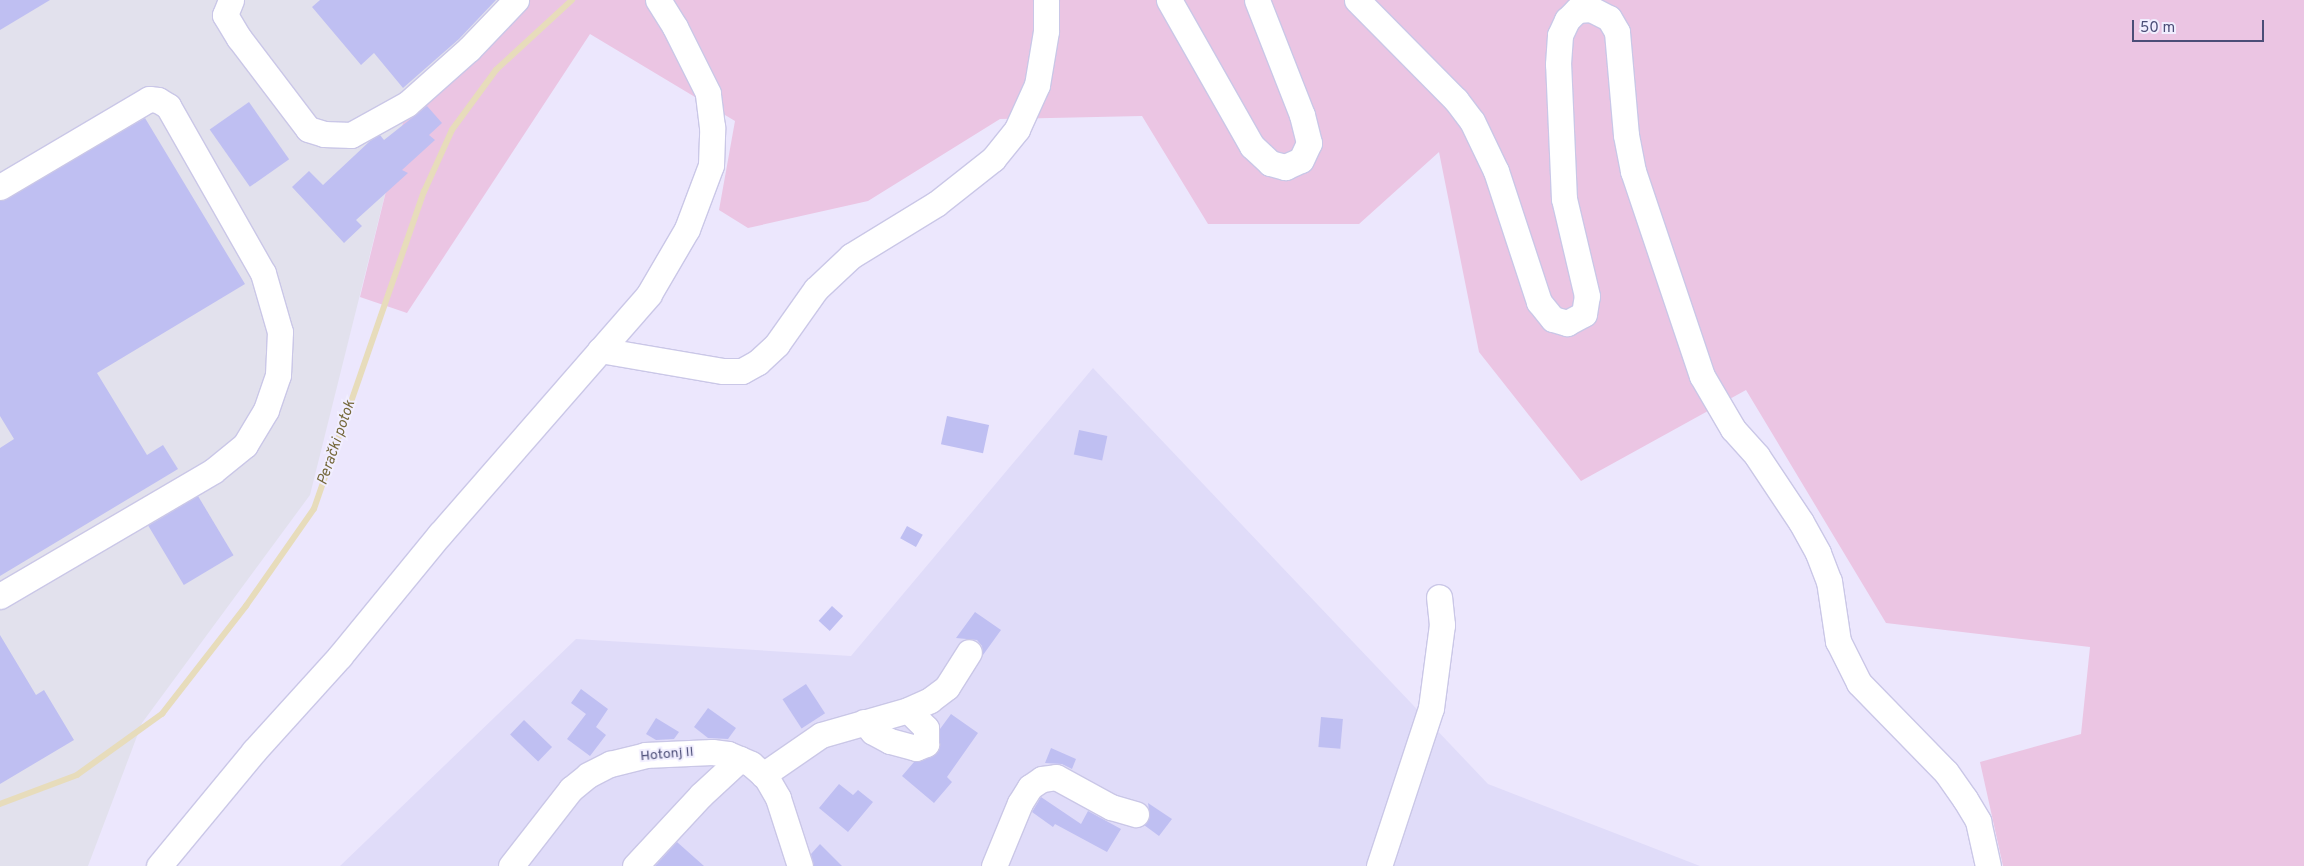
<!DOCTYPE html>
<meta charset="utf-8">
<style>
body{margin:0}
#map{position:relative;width:2304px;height:866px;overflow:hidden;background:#ece7fd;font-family:Overpass,sans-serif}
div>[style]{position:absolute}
.residential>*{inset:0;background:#e0dcf9}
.industrial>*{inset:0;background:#e2e1ed}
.green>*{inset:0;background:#ebc5e3}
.stream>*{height:5.5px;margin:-2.75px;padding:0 2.75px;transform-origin:2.75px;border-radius:2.75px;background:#e7dcbb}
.building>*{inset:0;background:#bfbff2;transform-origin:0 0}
.roads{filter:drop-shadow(1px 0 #cac7e7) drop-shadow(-1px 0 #cac7e7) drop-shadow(0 1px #cac7e7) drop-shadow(0 -1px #cac7e7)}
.minor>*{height:25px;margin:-12.5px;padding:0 12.5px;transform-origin:12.5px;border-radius:12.5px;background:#fff}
span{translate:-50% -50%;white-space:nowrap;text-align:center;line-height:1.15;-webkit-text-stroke:4px #f1eeff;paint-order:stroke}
.street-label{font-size:14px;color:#4b4d77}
.water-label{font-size:15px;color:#75683b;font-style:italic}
.scale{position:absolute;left:2132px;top:20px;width:132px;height:22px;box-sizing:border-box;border:2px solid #4b4d77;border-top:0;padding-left:6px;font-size:15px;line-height:18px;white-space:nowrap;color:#4b4d77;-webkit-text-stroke:4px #f1eeff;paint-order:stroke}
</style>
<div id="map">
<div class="residential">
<i style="clip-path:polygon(1093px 368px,1488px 784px,1700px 866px,340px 866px,576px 639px,851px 656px)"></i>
</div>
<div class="industrial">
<i style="clip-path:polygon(0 0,520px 0,406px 110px,310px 495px,142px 723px,88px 866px,0 866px)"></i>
</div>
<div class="green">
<i style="clip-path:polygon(520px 0,2304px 0,2304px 866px,2003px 866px,1980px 762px,2081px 734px,2090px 647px,1886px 623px,1746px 390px,1581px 481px,1479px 352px,1439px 152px,1359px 224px,1208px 224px,1142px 116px,1000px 119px,868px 201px,748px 228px,719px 210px,735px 121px,590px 34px,407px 313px,360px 297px,406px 110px)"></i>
</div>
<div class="stream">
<i style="left:0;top:804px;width:82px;rotate:-20.6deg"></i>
<i style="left:77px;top:775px;width:105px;rotate:-35.7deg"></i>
<i style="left:162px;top:714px;width:137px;rotate:-52.1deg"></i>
<i style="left:246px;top:606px;width:118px;rotate:-55deg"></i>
<i style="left:314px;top:509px;width:336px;rotate:-70.9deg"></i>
<i style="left:424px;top:192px;width:68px;rotate:-65.7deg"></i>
<i style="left:452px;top:130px;width:74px;rotate:-53.7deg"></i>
<i style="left:496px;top:70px;width:103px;rotate:-42.6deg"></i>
</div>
<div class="building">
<i style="clip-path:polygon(0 0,50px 0,0 30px)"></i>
<i style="clip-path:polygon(320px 0,496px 0,459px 39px,403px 88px,374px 53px,361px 65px,312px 7px)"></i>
<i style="left:249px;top:102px;width:70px;height:48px;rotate:55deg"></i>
<i style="clip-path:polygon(427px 106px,442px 123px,429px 135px,435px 140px,402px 170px,408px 173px,356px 220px,362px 226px,344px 243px,292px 187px,309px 171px,323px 185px,370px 141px,380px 135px,384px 140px)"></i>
<i style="clip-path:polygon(145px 118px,245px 284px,97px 373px,147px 455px,163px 445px,178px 469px,0 576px,0 448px,14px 439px,0 416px,0 201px)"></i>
<i style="left:947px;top:416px;width:43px;height:29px;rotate:12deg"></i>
<i style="left:1079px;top:430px;width:29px;height:25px;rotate:12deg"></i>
<i style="left:198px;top:496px;width:69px;height:58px;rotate:59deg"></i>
<i style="left:907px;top:526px;width:18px;height:14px;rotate:29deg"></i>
<i style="left:832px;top:606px;width:15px;height:20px;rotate:42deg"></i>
<i style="clip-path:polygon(975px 612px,1001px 630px,983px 655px,982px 646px,977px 640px,956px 638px)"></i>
<i style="clip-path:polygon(0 635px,36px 695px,44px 690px,74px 740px,0 784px)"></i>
<i style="left:806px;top:684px;width:35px;height:28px;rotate:57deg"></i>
<i style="clip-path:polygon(581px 689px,608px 709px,596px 727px,606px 735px,590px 756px,567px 739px,586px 714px,571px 703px)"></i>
<i style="clip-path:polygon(708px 708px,736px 728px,728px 739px,708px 738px,694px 727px)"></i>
<i style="clip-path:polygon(951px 714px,978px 733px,947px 777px,952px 782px,934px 803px,902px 776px,914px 762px,938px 752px,940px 729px)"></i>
<i style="left:1321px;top:717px;width:22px;height:30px;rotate:5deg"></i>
<i style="clip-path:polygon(656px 718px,679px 732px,674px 739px,656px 740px,646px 734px)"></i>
<i style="left:524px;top:720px;width:39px;height:20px;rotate:44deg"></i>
<i style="clip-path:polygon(1051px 748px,1076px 759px,1072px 769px,1062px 764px,1045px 763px)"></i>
<i style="clip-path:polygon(839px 784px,853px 795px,858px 790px,873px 802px,848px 832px,819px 808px)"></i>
<i style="clip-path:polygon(1041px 797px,1081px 824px,1088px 811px,1121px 829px,1107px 852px,1055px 824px,1053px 827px,1032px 812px)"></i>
<i style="clip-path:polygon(1148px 803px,1172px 819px,1159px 836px,1144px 825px,1150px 817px)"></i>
<i style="clip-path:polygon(677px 842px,704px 866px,655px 866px)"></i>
<i style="clip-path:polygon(820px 844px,842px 866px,814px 866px,811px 854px)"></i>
</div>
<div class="roads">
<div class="minor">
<i style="left:231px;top:0;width:16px;rotate:112deg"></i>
<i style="left:225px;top:15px;width:27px;rotate:59deg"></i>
<i style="left:239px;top:38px;width:114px;rotate:52.8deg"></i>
<i style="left:308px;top:129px;width:17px;rotate:17deg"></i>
<i style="left:324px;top:134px;width:27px;rotate:2deg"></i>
<i style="left:351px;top:135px;width:64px;rotate:-29deg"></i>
<i style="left:407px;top:104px;width:83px;rotate:-41.6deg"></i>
<i style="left:469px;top:49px;width:68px;rotate:-46.2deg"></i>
<i style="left:1169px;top:0;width:168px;rotate:60.4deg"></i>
<i style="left:1252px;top:146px;width:25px;rotate:43deg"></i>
<i style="left:1270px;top:163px;width:16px;rotate:15deg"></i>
<i style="left:1285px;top:167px;width:17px;rotate:-24deg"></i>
<i style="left:1301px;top:160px;width:19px;rotate:-65deg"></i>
<i style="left:1309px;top:143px;width:29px;rotate:-104deg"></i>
<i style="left:1302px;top:115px;width:123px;rotate:-111.4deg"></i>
<i style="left:1357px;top:0;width:141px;rotate:45.3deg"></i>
<i style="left:1456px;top:100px;width:26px;rotate:53deg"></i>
<i style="left:1472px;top:121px;width:55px;rotate:64.4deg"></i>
<i style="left:1496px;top:171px;width:138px;rotate:71.8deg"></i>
<i style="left:1539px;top:302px;width:22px;rotate:51deg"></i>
<i style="left:1553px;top:319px;width:15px;rotate:16deg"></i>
<i style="left:1567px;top:323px;width:19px;rotate:-28deg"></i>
<i style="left:1584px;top:314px;width:18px;rotate:-81deg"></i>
<i style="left:1587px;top:296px;width:100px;rotate:-103.3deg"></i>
<i style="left:1564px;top:199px;width:135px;rotate:-92.5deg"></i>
<i style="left:1558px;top:64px;width:29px;rotate:-86deg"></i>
<i style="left:1560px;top:35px;width:17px;rotate:-65deg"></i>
<i style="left:1567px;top:20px;width:14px;rotate:-45deg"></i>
<i style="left:1577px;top:10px;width:14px;rotate:-4deg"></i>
<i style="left:1591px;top:9px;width:20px;rotate:27deg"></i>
<i style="left:1609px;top:18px;width:16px;rotate:60deg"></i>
<i style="left:1617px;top:32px;width:103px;rotate:85deg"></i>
<i style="left:1626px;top:135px;width:37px;rotate:79deg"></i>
<i style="left:1633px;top:171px;width:216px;rotate:71.4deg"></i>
<i style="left:1702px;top:376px;width:61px;rotate:59.7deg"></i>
<i style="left:1733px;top:429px;width:36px;rotate:48deg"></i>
<i style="left:1757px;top:456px;width:79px;rotate:56.3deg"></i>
<i style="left:1801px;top:522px;width:35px;rotate:61deg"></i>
<i style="left:1818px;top:553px;width:30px;rotate:69deg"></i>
<i style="left:1829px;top:581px;width:61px;rotate:81.5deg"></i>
<i style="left:1838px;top:641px;width:47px;rotate:63.4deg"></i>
<i style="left:1859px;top:683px;width:124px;rotate:45.7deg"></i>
<i style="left:1946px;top:772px;width:33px;rotate:55deg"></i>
<i style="left:1965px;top:799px;width:26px;rotate:59deg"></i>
<i style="left:1978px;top:821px;width:46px;rotate:77.5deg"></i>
<i style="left:0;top:187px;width:173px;rotate:-30.6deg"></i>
<i style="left:149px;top:99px;width:9px;rotate:6deg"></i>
<i style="left:158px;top:100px;width:12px;rotate:31deg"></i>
<i style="left:168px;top:106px;width:192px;rotate:60.4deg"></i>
<i style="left:263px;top:273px;width:61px;rotate:73.9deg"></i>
<i style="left:280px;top:332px;width:43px;rotate:92.7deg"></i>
<i style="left:278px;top:375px;width:37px;rotate:109deg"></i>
<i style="left:266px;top:410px;width:41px;rotate:121deg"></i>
<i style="left:245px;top:445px;width:41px;rotate:140.9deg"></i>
<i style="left:213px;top:471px;width:247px;rotate:149.6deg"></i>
<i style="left:600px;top:350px;width:125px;rotate:9.7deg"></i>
<i style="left:723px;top:371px;width:19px"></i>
<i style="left:742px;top:371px;width:18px;rotate:-29deg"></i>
<i style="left:758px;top:362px;width:26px;rotate:-43deg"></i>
<i style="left:777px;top:344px;width:67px;rotate:-54.7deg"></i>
<i style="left:816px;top:289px;width:48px;rotate:-43.3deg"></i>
<i style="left:851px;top:256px;width:100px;rotate:-31.5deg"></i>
<i style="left:936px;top:204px;width:73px;rotate:-38.3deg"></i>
<i style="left:993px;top:159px;width:38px;rotate:-51deg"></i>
<i style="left:1017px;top:129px;width:48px;rotate:-65.6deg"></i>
<i style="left:1037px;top:85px;width:55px;rotate:-80.5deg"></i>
<i style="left:1046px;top:31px;width:31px;rotate:-90deg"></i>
<i style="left:864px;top:722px;width:13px;rotate:48deg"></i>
<i style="left:873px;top:732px;width:19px;rotate:28deg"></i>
<i style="left:890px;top:741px;width:27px;rotate:15deg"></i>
<i style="left:916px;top:748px;width:11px;rotate:-22deg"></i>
<i style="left:926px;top:744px;width:16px;rotate:-90deg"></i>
<i style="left:926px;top:728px;width:25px;rotate:-135deg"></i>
<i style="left:763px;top:775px;width:70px;rotate:-34.6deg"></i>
<i style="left:821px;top:735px;width:91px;rotate:-16deg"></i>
<i style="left:908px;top:710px;width:24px;rotate:-24deg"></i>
<i style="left:930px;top:700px;width:21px;rotate:-37deg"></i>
<i style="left:947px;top:687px;width:41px;rotate:-57.8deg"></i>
<i style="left:159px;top:866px;width:149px;rotate:-50.4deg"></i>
<i style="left:254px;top:751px;width:128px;rotate:-47.8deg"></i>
<i style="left:340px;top:656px;width:158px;rotate:-50.7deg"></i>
<i style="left:440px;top:534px;width:318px;rotate:-48.9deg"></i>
<i style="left:649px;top:294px;width:75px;rotate:-59.7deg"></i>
<i style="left:687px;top:229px;width:68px;rotate:-69.4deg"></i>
<i style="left:711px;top:165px;width:38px;rotate:-88deg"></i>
<i style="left:712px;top:127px;width:34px;rotate:-97deg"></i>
<i style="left:708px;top:93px;width:74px;rotate:-116.6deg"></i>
<i style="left:675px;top:27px;width:32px;rotate:-122deg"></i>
<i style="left:511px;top:866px;width:98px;rotate:-52.1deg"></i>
<i style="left:571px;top:789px;width:22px;rotate:-39deg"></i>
<i style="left:588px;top:775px;width:25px;rotate:-27deg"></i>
<i style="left:610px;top:764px;width:36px;rotate:-14deg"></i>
<i style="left:645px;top:755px;width:67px;rotate:-2.6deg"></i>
<i style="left:712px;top:752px;width:16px;rotate:7deg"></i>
<i style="left:728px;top:754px;width:25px;rotate:23deg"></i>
<i style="left:751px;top:764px;width:20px;rotate:41deg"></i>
<i style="left:766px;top:777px;width:24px;rotate:60deg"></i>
<i style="left:778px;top:798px;width:71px;rotate:72.1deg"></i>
<i style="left:635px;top:866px;width:97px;rotate:-47.1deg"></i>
<i style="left:701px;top:795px;width:53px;rotate:-42.7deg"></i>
<i style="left:994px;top:866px;width:68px;rotate:-67.6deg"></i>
<i style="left:1020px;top:803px;width:19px;rotate:-58deg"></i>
<i style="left:1030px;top:787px;width:14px;rotate:-34deg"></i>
<i style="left:1042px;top:779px;width:14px;rotate:-8deg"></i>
<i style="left:1056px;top:777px;width:63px;rotate:28.6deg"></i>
<i style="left:1111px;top:807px;width:26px;rotate:16deg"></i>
<i style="left:1379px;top:866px;width:166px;rotate:-71.8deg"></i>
<i style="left:1431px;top:708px;width:84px;rotate:-82.5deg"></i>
<i style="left:1442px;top:625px;width:28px;rotate:-96deg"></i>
</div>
</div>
<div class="street-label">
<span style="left:667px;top:755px;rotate:-5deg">Hotonj II</span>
</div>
<div class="water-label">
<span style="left:337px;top:443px;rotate:-71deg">Perački potok</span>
</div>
<div class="scale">50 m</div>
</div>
